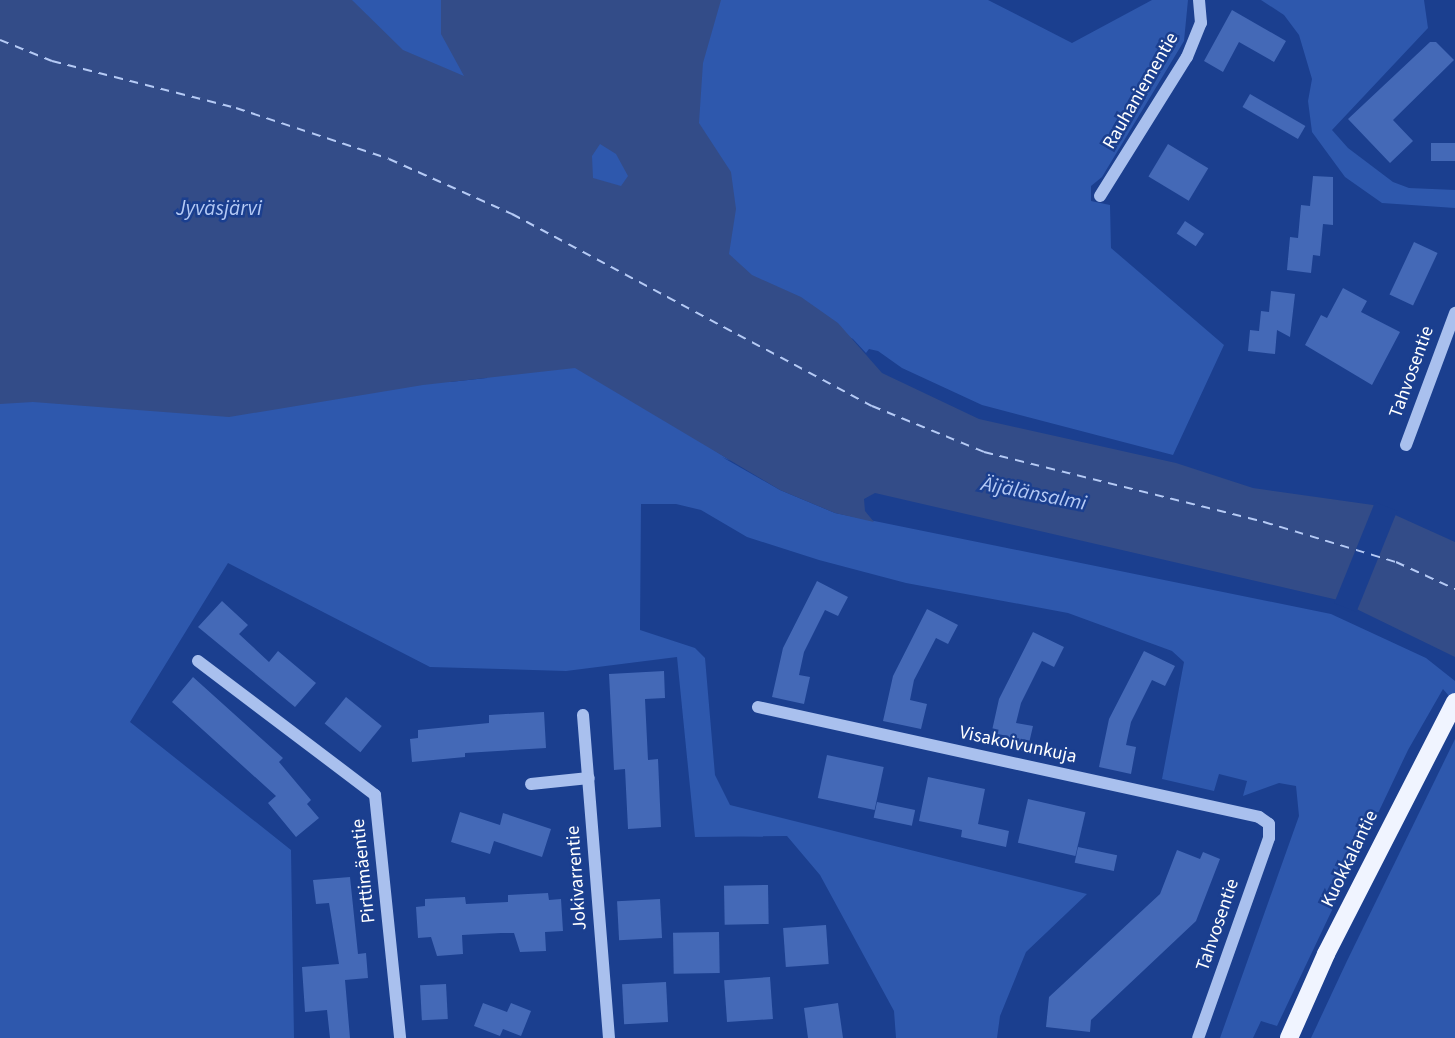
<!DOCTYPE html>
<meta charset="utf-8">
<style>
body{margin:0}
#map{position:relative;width:1455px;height:1038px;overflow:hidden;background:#1b3f8f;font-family:"Source Sans 3",sans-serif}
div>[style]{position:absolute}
.green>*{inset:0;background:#2e58ad}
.water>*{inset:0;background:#334c88}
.pier>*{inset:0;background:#1b3f8f;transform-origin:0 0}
.ferry>*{height:2px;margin-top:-1px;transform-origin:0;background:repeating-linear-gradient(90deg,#b5caf5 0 9px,transparent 0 16px)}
.building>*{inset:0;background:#4469b7;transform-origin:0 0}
.minor>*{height:12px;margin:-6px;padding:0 6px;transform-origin:6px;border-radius:6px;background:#a9c0ee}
.major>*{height:18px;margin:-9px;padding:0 9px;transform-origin:9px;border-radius:9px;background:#f0f4ff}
span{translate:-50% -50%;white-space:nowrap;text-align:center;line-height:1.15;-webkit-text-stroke:5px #1b3f8f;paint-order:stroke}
.street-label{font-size:19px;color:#fff}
.water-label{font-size:21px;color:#b5caf5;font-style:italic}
</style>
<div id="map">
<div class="green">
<i style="clip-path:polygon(261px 0,988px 0,1072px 43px,1152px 0,1188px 0,1184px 41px,1102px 177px,1091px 186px,1091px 201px,1110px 205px,1111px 248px,1224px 345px,1173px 455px,982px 405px,902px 368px,878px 351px,869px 349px,866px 353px,853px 339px)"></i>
<i style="clip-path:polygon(1261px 0,1424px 0,1428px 28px,1332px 130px,1348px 148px,1393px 182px,1409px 188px,1455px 190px,1455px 208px,1382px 203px,1345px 177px,1312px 132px,1308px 101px,1312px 79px,1299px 35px,1284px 15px)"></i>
<i style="clip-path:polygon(443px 276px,731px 461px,722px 457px,780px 490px,835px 513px,1331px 614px,1426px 658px,1455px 681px,1455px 703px,1443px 689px,1408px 750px,1277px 1026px,1261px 1021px,1253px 1038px,1220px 1038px,1299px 816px,1296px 786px,1279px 783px,1243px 796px,1247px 781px,1219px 774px,1214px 791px,1162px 779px,1184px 662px,1172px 651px,1068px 613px,906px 583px,819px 560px,747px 537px,701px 510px,676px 504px,641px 504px,640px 630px,695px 648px,705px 658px,715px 775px,730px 805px,1087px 894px,1026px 952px,1000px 1016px,997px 1038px,896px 1038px,894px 1011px,820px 875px,787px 836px,695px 837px,677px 657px,566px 671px,430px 667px,228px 563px,130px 722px,291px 850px,294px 1038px,0 1038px,0 309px,450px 382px,487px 378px)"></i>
<i style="clip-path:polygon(1455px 739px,1455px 1038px,1311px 1038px,1346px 963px)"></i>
</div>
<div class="water">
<i style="clip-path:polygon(evenodd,0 0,352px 0,403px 50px,464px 76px,441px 34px,441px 0,721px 0,703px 63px,699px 123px,731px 172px,736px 209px,729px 254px,752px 275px,801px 297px,838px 323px,882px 373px,979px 419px,1176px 463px,1253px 488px,1373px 505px,1455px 542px,1455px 657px,1338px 600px,875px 493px,864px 499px,865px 511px,874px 522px,835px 513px,780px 490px,575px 368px,423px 385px,229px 417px,33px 402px,0 404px,0 0,600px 144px,616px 154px,628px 176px,621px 186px,593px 178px,592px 156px,600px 144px)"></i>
</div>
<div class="pier">
<i style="left:1375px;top:502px;width:24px;height:109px;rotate:22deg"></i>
</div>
<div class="ferry">
<i style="left:0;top:40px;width:56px;rotate:22deg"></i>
<i style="left:52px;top:61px;width:190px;rotate:14.3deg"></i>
<i style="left:236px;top:108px;width:161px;rotate:18.4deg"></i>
<i style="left:389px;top:159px;width:135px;rotate:24.1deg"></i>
<i style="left:512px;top:214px;width:408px;rotate:28.1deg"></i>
<i style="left:872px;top:406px;width:121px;rotate:22.3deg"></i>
<i style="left:984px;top:452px;width:289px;rotate:14deg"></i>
<i style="left:1264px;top:522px;width:138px;rotate:16.9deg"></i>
<i style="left:1396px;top:562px;width:65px;rotate:24.6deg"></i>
</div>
<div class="building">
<i style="clip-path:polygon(1232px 10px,1286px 41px,1274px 62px,1239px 42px,1223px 72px,1204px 61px)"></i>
<i style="clip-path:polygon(1430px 42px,1436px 42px,1454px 60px,1393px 120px,1413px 141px,1390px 163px,1348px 119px)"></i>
<i style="left:1250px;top:94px;width:64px;height:15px;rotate:30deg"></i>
<i style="left:1431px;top:143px;width:24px;height:18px"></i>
<i style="left:1168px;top:144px;width:47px;height:38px;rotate:31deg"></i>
<i style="clip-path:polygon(1313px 176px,1333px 177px,1333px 225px,1323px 224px,1320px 256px,1313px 255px,1311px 273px,1287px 270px,1290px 237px,1298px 238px,1301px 205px,1310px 206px)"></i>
<i style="left:1185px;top:221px;width:23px;height:15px;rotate:34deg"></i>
<i style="left:1414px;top:242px;width:26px;height:58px;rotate:25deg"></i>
<i style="clip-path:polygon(1343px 288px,1367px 301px,1361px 312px,1400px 332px,1372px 385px,1305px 345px,1321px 315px,1327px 318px)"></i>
<i style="clip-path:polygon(1271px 291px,1295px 294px,1290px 337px,1277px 330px,1275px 354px,1248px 351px,1250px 330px,1259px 331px,1261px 311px,1269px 312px)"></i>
<i style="clip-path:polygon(817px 581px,848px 597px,838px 616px,825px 610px,804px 652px,799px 675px,810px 677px,804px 704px,772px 697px,783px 648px)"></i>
<i style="clip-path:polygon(222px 601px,248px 625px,239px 634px,269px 662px,278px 651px,316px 683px,295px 707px,198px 627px)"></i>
<i style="clip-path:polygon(927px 609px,958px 625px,948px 644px,936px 638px,914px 680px,910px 700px,927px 704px,921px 729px,883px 721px,893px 676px)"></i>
<i style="clip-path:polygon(1033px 632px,1064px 647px,1054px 667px,1042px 661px,1021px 703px,1016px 723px,1033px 726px,1027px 752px,989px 744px,999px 699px)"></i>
<i style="clip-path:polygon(1144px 651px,1175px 666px,1165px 686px,1152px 680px,1131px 722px,1126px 745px,1136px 747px,1131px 774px,1099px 767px,1109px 719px)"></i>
<i style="clip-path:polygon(664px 671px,665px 698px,645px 699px,648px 760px,658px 759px,661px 827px,628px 829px,625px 769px,614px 770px,609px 674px)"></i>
<i style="clip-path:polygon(193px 677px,283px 758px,279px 762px,311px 800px,307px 804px,319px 818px,296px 837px,268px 803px,276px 796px,172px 702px)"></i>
<i style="left:346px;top:697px;width:46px;height:34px;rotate:39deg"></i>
<i style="clip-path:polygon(544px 712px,546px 748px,465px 753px,465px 757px,412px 762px,410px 739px,418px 738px,418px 730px,489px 723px,489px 715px)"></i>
<i style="left:827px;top:755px;width:58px;height:44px;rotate:12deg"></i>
<i style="clip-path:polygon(928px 777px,985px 789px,978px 824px,1009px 831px,1006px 847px,961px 837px,962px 830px,919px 821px)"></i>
<i style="left:1028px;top:799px;width:59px;height:45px;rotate:13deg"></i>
<i style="left:877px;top:802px;width:39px;height:16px;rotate:12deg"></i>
<i style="clip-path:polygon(460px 812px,500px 825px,503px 813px,551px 829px,542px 857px,494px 841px,490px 854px,451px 842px)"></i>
<i style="left:1078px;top:847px;width:40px;height:16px;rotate:12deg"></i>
<i style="clip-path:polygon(1177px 850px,1200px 859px,1203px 852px,1220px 859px,1196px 921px,1091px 1020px,1090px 1032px,1046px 1027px,1049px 997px,1160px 894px)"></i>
<i style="clip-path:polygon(350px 877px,358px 954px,366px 953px,368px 978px,345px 980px,350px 1038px,330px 1038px,327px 1010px,305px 1012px,302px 967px,339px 964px,329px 903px,316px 904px,313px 880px)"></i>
<i style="left:768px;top:885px;width:39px;height:44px;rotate:89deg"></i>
<i style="clip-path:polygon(548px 893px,549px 900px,561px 899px,563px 931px,545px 932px,546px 951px,520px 952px,514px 933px,501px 933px,462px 935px,463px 954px,437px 956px,431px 937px,418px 938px,416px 907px,425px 906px,425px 899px,465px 897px,466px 904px,508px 902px,508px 895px)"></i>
<i style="left:660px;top:899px;width:39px;height:43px;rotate:87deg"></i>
<i style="left:826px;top:925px;width:39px;height:43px;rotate:86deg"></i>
<i style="left:719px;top:932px;width:41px;height:46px;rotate:89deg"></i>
<i style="left:770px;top:977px;width:42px;height:46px;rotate:86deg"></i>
<i style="left:666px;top:982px;width:40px;height:44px;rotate:87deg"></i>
<i style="left:446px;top:984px;width:35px;height:26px;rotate:87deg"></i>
<i style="clip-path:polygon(483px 1003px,507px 1012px,511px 1003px,531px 1011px,521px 1036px,503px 1029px,500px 1036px,474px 1026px)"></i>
<i style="clip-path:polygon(838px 1003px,843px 1038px,808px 1038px,804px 1008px)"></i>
</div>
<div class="minor">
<i style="left:1100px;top:196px;width:164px;rotate:-58deg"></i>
<i style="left:1187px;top:57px;width:37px;rotate:-68deg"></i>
<i style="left:1201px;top:23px;width:23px;rotate:-95deg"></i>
<i style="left:1406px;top:445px;width:141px;rotate:-69.6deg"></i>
<i style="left:198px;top:661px;width:222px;rotate:37.1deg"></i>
<i style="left:375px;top:795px;width:244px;rotate:84.1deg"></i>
<i style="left:758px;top:707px;width:513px;rotate:12.38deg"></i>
<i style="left:1259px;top:817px;width:12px;rotate:35deg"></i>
<i style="left:1269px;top:824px;width:14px;rotate:90deg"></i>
<i style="left:1269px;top:838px;width:212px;rotate:109.5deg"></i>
<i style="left:583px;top:715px;width:324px;rotate:85.4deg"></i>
<i style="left:531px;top:784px;width:58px;rotate:-5.9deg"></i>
</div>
<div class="major">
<i style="left:1289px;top:1038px;width:92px;rotate:-66.2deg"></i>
<i style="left:1326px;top:954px;width:283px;rotate:-62.9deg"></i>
</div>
<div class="street-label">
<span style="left:1141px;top:91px;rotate:-60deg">Rauhaniementie</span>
<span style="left:1412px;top:372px;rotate:-70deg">Tahvosentie</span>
<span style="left:1018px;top:745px;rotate:12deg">Visakoivunkuja</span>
<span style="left:1350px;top:859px;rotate:-64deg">Kuokkalantie</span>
<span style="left:364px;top:871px;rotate:-96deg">Pirttimäentie</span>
<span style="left:577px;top:878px;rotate:-94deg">Jokivarrentie</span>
<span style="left:1218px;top:925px;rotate:-71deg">Tahvosentie</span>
</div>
<div class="water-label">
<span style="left:219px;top:208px">Jyväsjärvi</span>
<span style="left:1034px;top:493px;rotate:11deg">Äijälänsalmi</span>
</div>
</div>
